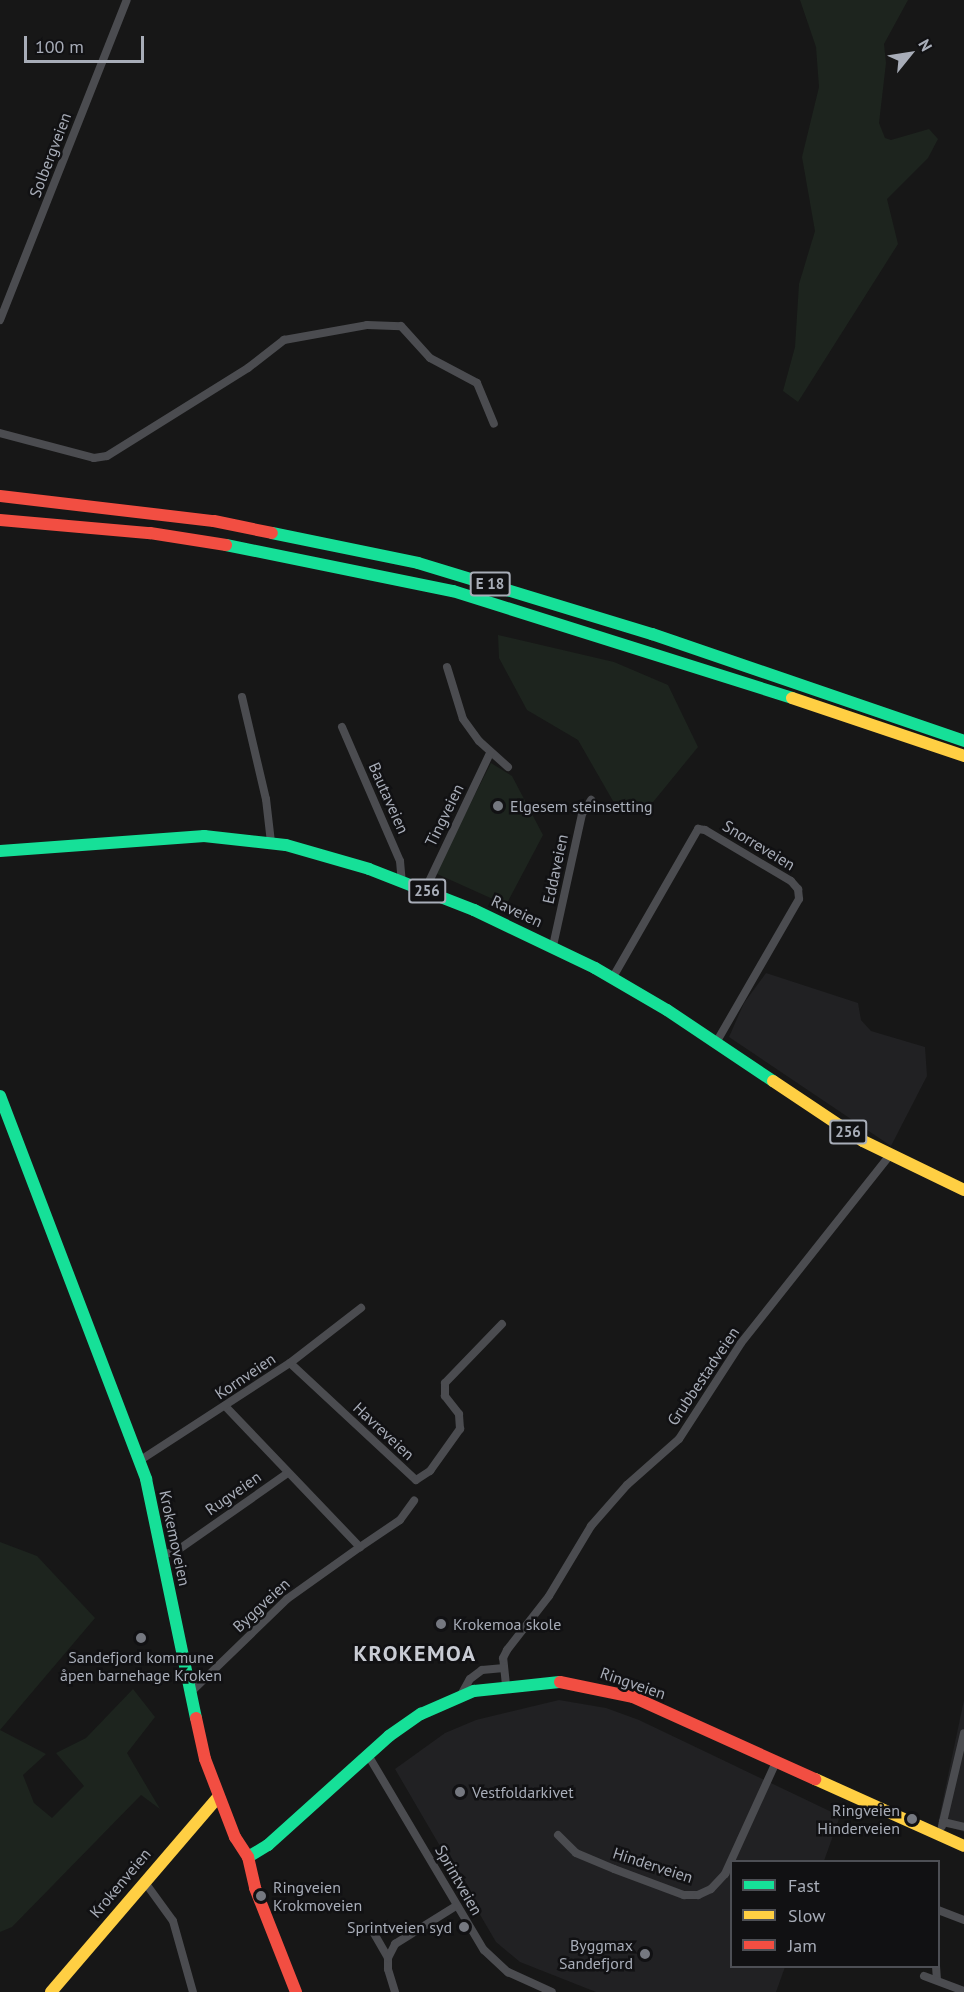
<!DOCTYPE html>
<meta charset="utf-8">
<style>
body{margin:0}
#map{position:relative;width:964px;height:1992px;overflow:hidden;background:#171717;font-family:"PT Sans",sans-serif}
div>[style]{position:absolute}
.built>*{inset:0;background:#212123}
.green>*{inset:0;background:#1d241e}
.street>*{height:8px;margin:-4px;padding:0 4px;transform-origin:4px;border-radius:4px;background:#4b4c50}
.fast>*{height:12px;margin:-6px;padding:0 6px;transform-origin:6px;border-radius:6px;background:#16e098}
.slow>*{height:12px;margin:-6px;padding:0 6px;transform-origin:6px;border-radius:6px;background:#ffcf43}
.jam>*{height:12px;margin:-6px;padding:0 6px;transform-origin:6px;border-radius:6px;background:#f24e42}
.dots>*{width:16px;height:16px;translate:-50% -50%;box-sizing:border-box;border:3px solid #111113;border-radius:50%}
span{translate:-50% -50%;white-space:nowrap;text-align:center;line-height:1.15;-webkit-text-stroke:5px #111113;paint-order:stroke}
.shield-label span{padding:2px 4px;background:#111113;border:2px solid;border-radius:4px;-webkit-text-stroke-width:0}
.shield-label{font-size:15px;color:#a8adb8;font-weight:700}
.street-label{font-size:16px;color:#a8adb8}
.poi-label{font-size:16px;color:#a8adb8}
.left{translate:0 -50%;text-align:left}
.right{translate:-100% -50%;text-align:right}
.district-label{font-size:22px;color:#c9ccd4;font-weight:700;letter-spacing:1.5px}
.legend{position:absolute;left:730px;top:1860px;width:210px;height:108px;box-sizing:border-box;background:#111113;border:2px solid #4d4f55;margin:0;padding:8px 10px;list-style:none;font-size:18px;color:#a8adb8}
.legend li{display:flex;align-items:center;gap:12px;height:30px}
.legend b{width:30px;border:2px solid #4d4f55}
.north{position:absolute;left:880px;top:24px;width:60px;height:60px;-webkit-text-stroke:4px #111113;paint-order:stroke;rotate:60deg;font-size:16px;font-weight:700;line-height:24px;text-align:center;color:#a8adb8}
.north::after{content:'';display:block;margin:auto;width:21px;height:27px;background:#a8adb8;clip-path:polygon(50% 0,100% 100%,50% 72%,0 100%)}
.scale{position:absolute;left:24px;top:36px;width:120px;height:27px;box-sizing:border-box;border:3px solid #a8adb8;border-top:0;padding-left:8px;font-size:18px;line-height:21px;white-space:nowrap;color:#a8adb8;-webkit-text-stroke:4px #111113;paint-order:stroke}
</style>
<div id="map">
<div class="built">
<i style="clip-path:polygon(766px 973px,858px 1003px,861px 1020px,871px 1031px,925px 1047px,927px 1076px,891px 1146px,729px 1037px,744px 1003px)"></i>
<i style="clip-path:polygon(559px 1700px,606px 1708px,639px 1720px,840px 1816px,824px 1861px,732px 1862px,732px 1966px,785px 1967px,776px 1992px,596px 1992px,520px 1962px,496px 1942px,395px 1769px,445px 1733px,476px 1720px)"></i>
<i style="clip-path:polygon(964px 1700px,964px 1832px,938px 1823px)"></i>
</div>
<div class="green">
<i style="clip-path:polygon(800px 0,908px 0,884px 44px,886px 63px,879px 123px,885px 138px,891px 140px,929px 129px,938px 139px,928px 158px,887px 199px,898px 244px,798px 402px,783px 391px,795px 347px,799px 284px,815px 231px,802px 157px,819px 87px,816px 47px)"></i>
<i style="clip-path:polygon(498px 635px,614px 662px,668px 685px,698px 747px,649px 807px,613px 801px,578px 740px,527px 710px,499px 658px)"></i>
<i style="clip-path:polygon(491px 763px,512px 776px,543px 835px,506px 905px,435px 873px)"></i>
<i style="clip-path:polygon(0 1542px,37px 1556px,95px 1618px,0 1730px)"></i>
<i style="clip-path:polygon(133px 1689px,155px 1717px,127px 1753px,160px 1809px,141px 1795px,12px 1927px,0 1932px,0 1730px,46px 1754px,23px 1775px,34px 1803px,52px 1818px,84px 1786px,56px 1753px,86px 1738px)"></i>
</div>
<div class="street">
<i style="left:0;top:320px;width:344px;rotate:-68.4deg"></i>
<i style="left:0;top:433px;width:97px;rotate:14.9deg"></i>
<i style="left:94px;top:458px;width:13px;rotate:-9deg"></i>
<i style="left:107px;top:456px;width:166px;rotate:-32deg"></i>
<i style="left:248px;top:368px;width:46px;rotate:-37.9deg"></i>
<i style="left:284px;top:340px;width:84px;rotate:-10.2deg"></i>
<i style="left:367px;top:325px;width:34px;rotate:2deg"></i>
<i style="left:401px;top:326px;width:43px;rotate:47.8deg"></i>
<i style="left:430px;top:358px;width:53px;rotate:28deg"></i>
<i style="left:477px;top:383px;width:44px;rotate:67.5deg"></i>
<i style="left:447px;top:667px;width:54px;rotate:72.9deg"></i>
<i style="left:463px;top:719px;width:27px;rotate:54deg"></i>
<i style="left:479px;top:741px;width:39px;rotate:42deg"></i>
<i style="left:242px;top:697px;width:105px;rotate:76.8deg"></i>
<i style="left:266px;top:799px;width:43px;rotate:83.4deg"></i>
<i style="left:342px;top:727px;width:146px;rotate:66.6deg"></i>
<i style="left:400px;top:861px;width:21px;rotate:85deg"></i>
<i style="left:425px;top:890px;width:152px;rotate:-64.6deg"></i>
<i style="left:553px;top:946px;width:135px;rotate:-77.6deg"></i>
<i style="left:582px;top:814px;width:17px;rotate:-57deg"></i>
<i style="left:613px;top:977px;width:171px;rotate:-60.1deg"></i>
<i style="left:698px;top:829px;width:7px;rotate:8deg"></i>
<i style="left:705px;top:830px;width:100px;rotate:30.7deg"></i>
<i style="left:791px;top:881px;width:11px;rotate:49deg"></i>
<i style="left:798px;top:889px;width:10px;rotate:84deg"></i>
<i style="left:799px;top:899px;width:166px;rotate:120deg"></i>
<i style="left:290px;top:1363px;width:172px;rotate:42.9deg"></i>
<i style="left:416px;top:1480px;width:17px;rotate:-33deg"></i>
<i style="left:430px;top:1471px;width:52px;rotate:-54.5deg"></i>
<i style="left:460px;top:1429px;width:15px;rotate:-94deg"></i>
<i style="left:459px;top:1414px;width:23px;rotate:-128deg"></i>
<i style="left:445px;top:1396px;width:13px;rotate:-90deg"></i>
<i style="left:445px;top:1383px;width:82px;rotate:-46deg"></i>
<i style="left:226px;top:1407px;width:194px;rotate:46.3deg"></i>
<i style="left:360px;top:1547px;width:48px;rotate:-34deg"></i>
<i style="left:400px;top:1520px;width:24px;rotate:-54deg"></i>
<i style="left:139px;top:1461px;width:180px;rotate:-33deg"></i>
<i style="left:290px;top:1363px;width:90px;rotate:-37.8deg"></i>
<i style="left:164px;top:1554px;width:11px;rotate:-10deg"></i>
<i style="left:175px;top:1552px;width:138px;rotate:-35deg"></i>
<i style="left:506px;top:1685px;width:27px;rotate:-96deg"></i>
<i style="left:503px;top:1658px;width:9px;rotate:-63deg"></i>
<i style="left:507px;top:1650px;width:68px;rotate:-52.1deg"></i>
<i style="left:549px;top:1596px;width:82px;rotate:-59deg"></i>
<i style="left:591px;top:1526px;width:55px;rotate:-48.7deg"></i>
<i style="left:627px;top:1485px;width:69px;rotate:-41.5deg"></i>
<i style="left:679px;top:1439px;width:114px;rotate:-57.1deg"></i>
<i style="left:741px;top:1343px;width:238px;rotate:-51.6deg"></i>
<i style="left:189px;top:1694px;width:136px;rotate:-44.1deg"></i>
<i style="left:287px;top:1599px;width:90px;rotate:-35.5deg"></i>
<i style="left:461px;top:1695px;width:18px;rotate:-61deg"></i>
<i style="left:470px;top:1679px;width:15px;rotate:-37deg"></i>
<i style="left:482px;top:1670px;width:22px;rotate:-5deg"></i>
<i style="left:368px;top:1755px;width:227px;rotate:59.3deg"></i>
<i style="left:484px;top:1950px;width:33px;rotate:43deg"></i>
<i style="left:508px;top:1972px;width:48px;rotate:24.4deg"></i>
<i style="left:943px;top:1822px;width:91px;rotate:-76.7deg"></i>
<i style="left:942px;top:1826px;width:4px;rotate:-76deg"></i>
<i style="left:943px;top:1822px;width:22px;rotate:13deg"></i>
<i style="left:558px;top:1835px;width:25px;rotate:45deg"></i>
<i style="left:576px;top:1853px;width:41px;rotate:22.8deg"></i>
<i style="left:614px;top:1869px;width:75px;rotate:20.4deg"></i>
<i style="left:684px;top:1895px;width:14px"></i>
<i style="left:698px;top:1895px;width:14px;rotate:-25deg"></i>
<i style="left:711px;top:1889px;width:21px;rotate:-47deg"></i>
<i style="left:725px;top:1874px;width:123px;rotate:-65.5deg"></i>
<i style="left:144px;top:1881px;width:49px;rotate:54.1deg"></i>
<i style="left:173px;top:1921px;width:74px;rotate:74.3deg"></i>
<i style="left:938px;top:1910px;width:28px;rotate:21deg"></i>
<i style="left:372px;top:1930px;width:32px;rotate:60deg"></i>
<i style="left:936px;top:1966px;width:14px;rotate:86deg"></i>
<i style="left:924px;top:1976px;width:43px;rotate:20.6deg"></i>
<i style="left:395px;top:1992px;width:24px;rotate:-107deg"></i>
<i style="left:388px;top:1969px;width:11px;rotate:-90deg"></i>
<i style="left:388px;top:1958px;width:16px;rotate:-63deg"></i>
<i style="left:395px;top:1944px;width:72px;rotate:-31.9deg"></i>
</div>
<div class="fast">
<i style="left:272px;top:533px;width:149px;rotate:11.6deg"></i>
<i style="left:418px;top:563px;width:245px;rotate:16.9deg"></i>
<i style="left:652px;top:634px;width:330px;rotate:18.9deg"></i>
<i style="left:226px;top:545px;width:232px;rotate:11.5deg"></i>
<i style="left:453px;top:591px;width:355px;rotate:17.5deg"></i>
<i style="left:0;top:851px;width:205px;rotate:-4.2deg"></i>
<i style="left:204px;top:836px;width:82px;rotate:6.3deg"></i>
<i style="left:286px;top:845px;width:86px;rotate:16.1deg"></i>
<i style="left:369px;top:869px;width:113px;rotate:21.3deg"></i>
<i style="left:474px;top:910px;width:134px;rotate:25.6deg"></i>
<i style="left:595px;top:968px;width:83px;rotate:30.3deg"></i>
<i style="left:667px;top:1010px;width:128px;rotate:33.8deg"></i>
<i style="left:0;top:1096px;width:410px;rotate:69.1deg"></i>
<i style="left:146px;top:1479px;width:244px;rotate:78.2deg"></i>
<i style="left:248px;top:1857px;width:23px;rotate:-31deg"></i>
<i style="left:268px;top:1845px;width:163px;rotate:-42deg"></i>
<i style="left:389px;top:1736px;width:39px;rotate:-35deg"></i>
<i style="left:421px;top:1714px;width:58px;rotate:-23.5deg"></i>
<i style="left:474px;top:1691px;width:86px;rotate:-6deg"></i>
</div>
<div class="slow">
<i style="left:792px;top:698px;width:182px;rotate:18.6deg"></i>
<i style="left:773px;top:1081px;width:108px;rotate:33.7deg"></i>
<i style="left:863px;top:1141px;width:112px;rotate:25.9deg"></i>
<i style="left:815px;top:1779px;width:163px;rotate:24.2deg"></i>
<i style="left:51px;top:1992px;width:257px;rotate:-49.4deg"></i>
</div>
<div class="jam">
<i style="left:0;top:496px;width:215px;rotate:6.7deg"></i>
<i style="left:214px;top:521px;width:59px;rotate:11.7deg"></i>
<i style="left:0;top:520px;width:151px;rotate:5deg"></i>
<i style="left:150px;top:533px;width:77px;rotate:9deg"></i>
<i style="left:560px;top:1682px;width:75px;rotate:11.6deg"></i>
<i style="left:633px;top:1697px;width:200px;rotate:24.3deg"></i>
<i style="left:196px;top:1718px;width:42px;rotate:77.6deg"></i>
<i style="left:205px;top:1759px;width:84px;rotate:69deg"></i>
<i style="left:235px;top:1837px;width:24px;rotate:57deg"></i>
<i style="left:248px;top:1857px;width:32px;rotate:77deg"></i>
<i style="left:255px;top:1888px;width:112px;rotate:68.5deg"></i>
</div>
<div class="dots">
<i style="left:498px;top:806px;background:#757880"></i>
<i style="left:441px;top:1624px;background:#757880"></i>
<i style="left:141px;top:1638px;background:#757880"></i>
<i style="left:460px;top:1792px;background:#757880"></i>
<i style="left:912px;top:1819px;background:#757880"></i>
<i style="left:261px;top:1896px;background:#757880"></i>
<i style="left:464px;top:1927px;background:#757880"></i>
<i style="left:645px;top:1954px;background:#757880"></i>
</div>
<div class="shield-label">
<span style="left:490px;top:584px">E 18</span>
<span style="left:427px;top:891px">256</span>
<span style="left:848px;top:1132px">256</span>
</div>
<div class="street-label">
<span style="left:50px;top:155px;rotate:-69deg">Solbergveien</span>
<span style="left:389px;top:798px;rotate:66deg">Bautaveien</span>
<span style="left:444px;top:815px;rotate:-64deg">Tingveien</span>
<span style="left:759px;top:845px;rotate:31deg">Snorreveien</span>
<span style="left:555px;top:869px;rotate:-78deg">Eddaveien</span>
<span style="left:517px;top:911px;rotate:25deg">Raveien</span>
<span style="left:245px;top:1376px;rotate:-34deg">Kornveien</span>
<span style="left:703px;top:1376px;rotate:-56deg">Grubbestadveien</span>
<span style="left:384px;top:1431px;rotate:43deg">Havreveien</span>
<span style="left:233px;top:1493px;rotate:-35deg">Rugveien</span>
<span style="left:175px;top:1538px;rotate:78deg">Krokemoveien</span>
<span style="left:261px;top:1605px;rotate:-43deg">Byggveien</span>
<span style="left:633px;top:1683px;rotate:19deg">Ringveien</span>
<span style="left:653px;top:1865px;rotate:18deg">Hinderveien</span>
<span style="left:459px;top:1880px;rotate:60deg">Sprintveien</span>
<span style="left:120px;top:1883px;rotate:-50deg">Krokenveien</span>
</div>
<div class="poi-label">
<span class="left" style="left:510px;top:806px">Elgesem steinsetting</span>
<span class="left" style="left:453px;top:1624px">Krokemoa skole</span>
<span style="left:141px;top:1666px">Sandefjord kommune<br>åpen barnehage Kroken</span>
<span class="left" style="left:472px;top:1792px">Vestfoldarkivet</span>
<span class="right" style="left:900px;top:1819px">Ringveien<br>Hinderveien</span>
<span class="left" style="left:273px;top:1896px">Ringveien<br>Krokmoveien</span>
<span class="right" style="left:452px;top:1927px">Sprintveien syd</span>
<span class="right" style="left:633px;top:1954px">Byggmax<br>Sandefjord</span>
</div>
<div class="district-label">
<span style="left:415px;top:1654px">KROKEMOA</span>
</div>
<ul class="legend">
<li><b style="height:8px;background:#16e098"></b>Fast</li>
<li><b style="height:8px;background:#ffcf43"></b>Slow</li>
<li><b style="height:8px;background:#f24e42"></b>Jam</li>
</ul>
<div class="north">N</div>
<div class="scale">100 m</div>
</div>
